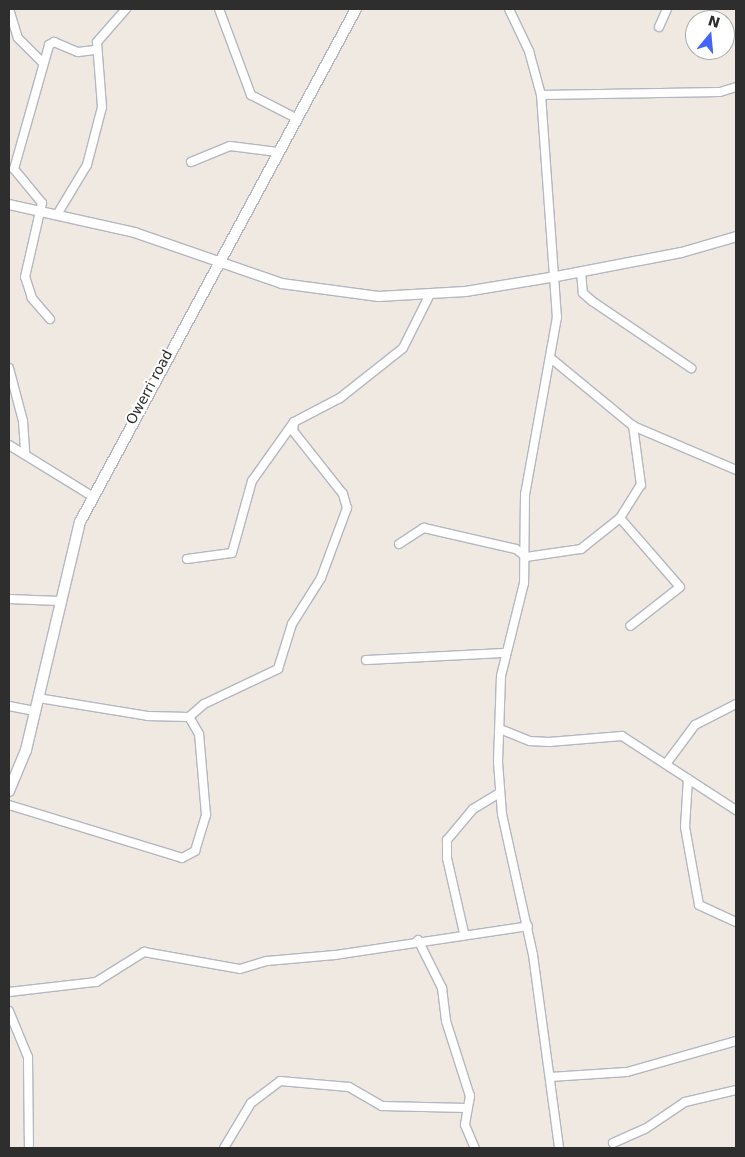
<!DOCTYPE html>
<style>
body{margin:0}
#map{position:relative;width:745px;height:1157px;overflow:hidden;background:#efe9e1;font-family:"DejaVu Sans",sans-serif}
div>[style]{position:absolute}
.roads{filter:drop-shadow(1px 0 #b4b7c1) drop-shadow(-1px 0 #b4b7c1) drop-shadow(0 1px #b4b7c1) drop-shadow(0 -1px #b4b7c1)}
.minor>*{height:8px;margin:-4px;padding:0 4px;transform-origin:4px;border-radius:4px;background:#fff}
.tertiary>*{height:9px;margin:-4.5px;padding:0 4.5px;transform-origin:4.5px;border-radius:4.5px;background:#fff}
.secondary>*{height:10px;margin:-5px;padding:0 5px;transform-origin:5px;border-radius:5px;background:#fff}
span{translate:-50% -50%;white-space:nowrap;text-align:center;line-height:1.15;-webkit-text-stroke:4px #fff;paint-order:stroke}
.street-label{font-size:14px;color:#2e2e2e}
.frame{position:absolute;inset:0;border:10px solid #2e2e2e;pointer-events:none}
.north{position:absolute;left:685px;top:10px;width:50px;height:50px;box-sizing:border-box;background:#fff;border:1px solid #ababab;border-radius:50%;rotate:17deg;font-size:14px;font-weight:700;line-height:20px;text-align:center;color:#2e2e2e}
.north::after{content:'';display:block;margin:auto;width:18px;height:22px;background:#4264fb;clip-path:polygon(50% 0,100% 100%,50% 72%,0 100%)}
</style>
<div id="map">
<div class="roads">
<div class="minor">
<i style="left:9px;top:9px;width:30px;rotate:73deg"></i>
<i style="left:18px;top:38px;width:34px;rotate:45deg"></i>
<i style="left:219px;top:9px;width:92px;rotate:69.6deg"></i>
<i style="left:251px;top:95px;width:51px;rotate:27.1deg"></i>
<i style="left:509px;top:9px;width:47px;rotate:64.5deg"></i>
<i style="left:529px;top:51px;width:46px;rotate:74.7deg"></i>
<i style="left:541px;top:95px;width:223px;rotate:85.9deg"></i>
<i style="left:557px;top:317px;width:180px;rotate:100.2deg"></i>
<i style="left:525px;top:494px;width:89px;rotate:90.6deg"></i>
<i style="left:524px;top:583px;width:96px;rotate:103.9deg"></i>
<i style="left:501px;top:676px;width:86px;rotate:92deg"></i>
<i style="left:498px;top:762px;width:52px;rotate:85.6deg"></i>
<i style="left:502px;top:814px;width:144px;rotate:77.6deg"></i>
<i style="left:533px;top:955px;width:195px;rotate:82.3deg"></i>
<i style="left:659px;top:27px;width:20px;rotate:-66deg"></i>
<i style="left:541px;top:95px;width:179px;rotate:-1deg"></i>
<i style="left:720px;top:92px;width:17px;rotate:-17deg"></i>
<i style="left:191px;top:162px;width:42px;rotate:-22.3deg"></i>
<i style="left:230px;top:146px;width:48px;rotate:7.1deg"></i>
<i style="left:58px;top:213px;width:56px;rotate:-58.9deg"></i>
<i style="left:87px;top:165px;width:60px;rotate:-75.5deg"></i>
<i style="left:102px;top:107px;width:65px;rotate:-94.4deg"></i>
<i style="left:97px;top:42px;width:44px;rotate:-48.7deg"></i>
<i style="left:581px;top:272px;width:21px;rotate:85deg"></i>
<i style="left:583px;top:293px;width:12px;rotate:42deg"></i>
<i style="left:592px;top:301px;width:120px;rotate:34.1deg"></i>
<i style="left:50px;top:319px;width:28px;rotate:-131deg"></i>
<i style="left:32px;top:298px;width:22px;rotate:-108deg"></i>
<i style="left:25px;top:277px;width:76px;rotate:-77.1deg"></i>
<i style="left:42px;top:203px;width:44px;rotate:-129.5deg"></i>
<i style="left:14px;top:169px;width:129px;rotate:-74.2deg"></i>
<i style="left:49px;top:45px;width:6px;rotate:-31deg"></i>
<i style="left:54px;top:42px;width:26px;rotate:23deg"></i>
<i style="left:78px;top:52px;width:17px;rotate:-7deg"></i>
<i style="left:553px;top:360px;width:104px;rotate:39.5deg"></i>
<i style="left:633px;top:426px;width:112px;rotate:23.1deg"></i>
<i style="left:9px;top:368px;width:55px;rotate:75.2deg"></i>
<i style="left:23px;top:421px;width:32px;rotate:86deg"></i>
<i style="left:9px;top:445px;width:97px;rotate:31.6deg"></i>
<i style="left:620px;top:518px;width:91px;rotate:49deg"></i>
<i style="left:680px;top:587px;width:63px;rotate:142deg"></i>
<i style="left:399px;top:544px;width:30px;rotate:-33deg"></i>
<i style="left:424px;top:528px;width:94px;rotate:12.9deg"></i>
<i style="left:516px;top:549px;width:13px;rotate:39deg"></i>
<i style="left:526px;top:557px;width:56px;rotate:-8.3deg"></i>
<i style="left:581px;top:549px;width:50px;rotate:-38.5deg"></i>
<i style="left:620px;top:518px;width:39px;rotate:-58deg"></i>
<i style="left:641px;top:485px;width:60px;rotate:-97.7deg"></i>
<i style="left:187px;top:559px;width:45px;rotate:-7.6deg"></i>
<i style="left:232px;top:553px;width:75px;rotate:-74.5deg"></i>
<i style="left:252px;top:481px;width:72px;rotate:-54.6deg"></i>
<i style="left:9px;top:599px;width:50px;rotate:2.3deg"></i>
<i style="left:366px;top:660px;width:138px;rotate:-2.9deg"></i>
<i style="left:9px;top:706px;width:26px;rotate:11deg"></i>
<i style="left:189px;top:717px;width:20px;rotate:-41deg"></i>
<i style="left:204px;top:704px;width:82px;rotate:-25.3deg"></i>
<i style="left:278px;top:669px;width:47px;rotate:-72.7deg"></i>
<i style="left:292px;top:624px;width:54px;rotate:-57.8deg"></i>
<i style="left:321px;top:578px;width:75px;rotate:-69.6deg"></i>
<i style="left:347px;top:508px;width:15px;rotate:-106deg"></i>
<i style="left:343px;top:494px;width:80px;rotate:-128.4deg"></i>
<i style="left:293px;top:431px;width:9px;rotate:-84deg"></i>
<i style="left:294px;top:422px;width:52px;rotate:-27.6deg"></i>
<i style="left:340px;top:398px;width:80px;rotate:-38.4deg"></i>
<i style="left:403px;top:348px;width:60px;rotate:-63.4deg"></i>
<i style="left:500px;top:729px;width:32px;rotate:22deg"></i>
<i style="left:530px;top:741px;width:19px;rotate:3deg"></i>
<i style="left:549px;top:742px;width:73px;rotate:-4.7deg"></i>
<i style="left:622px;top:736px;width:136px;rotate:33deg"></i>
<i style="left:666px;top:764px;width:49px;rotate:-53.4deg"></i>
<i style="left:695px;top:725px;width:46px;rotate:-27.1deg"></i>
<i style="left:688px;top:779px;width:48px;rotate:93.6deg"></i>
<i style="left:685px;top:827px;width:79px;rotate:79.8deg"></i>
<i style="left:699px;top:905px;width:41px;rotate:24.7deg"></i>
<i style="left:9px;top:805px;width:181px;rotate:17deg"></i>
<i style="left:182px;top:858px;width:15px;rotate:-28deg"></i>
<i style="left:195px;top:851px;width:38px;rotate:-73deg"></i>
<i style="left:206px;top:815px;width:81px;rotate:-94.9deg"></i>
<i style="left:199px;top:734px;width:20px;rotate:-120deg"></i>
<i style="left:189px;top:717px;width:41px;rotate:-178.6deg"></i>
<i style="left:148px;top:716px;width:111px;rotate:-170.7deg"></i>
<i style="left:464px;top:933px;width:77px;rotate:-102.8deg"></i>
<i style="left:447px;top:858px;width:18px;rotate:-90deg"></i>
<i style="left:447px;top:840px;width:40px;rotate:-50deg"></i>
<i style="left:473px;top:809px;width:31px;rotate:-31deg"></i>
<i style="left:418px;top:940px;width:54px;rotate:63.4deg"></i>
<i style="left:442px;top:988px;width:33px;rotate:83deg"></i>
<i style="left:446px;top:1021px;width:79px;rotate:72.3deg"></i>
<i style="left:470px;top:1096px;width:29px;rotate:100deg"></i>
<i style="left:465px;top:1125px;width:25px;rotate:67deg"></i>
<i style="left:9px;top:992px;width:88px;rotate:-6.6deg"></i>
<i style="left:96px;top:982px;width:57px;rotate:-32deg"></i>
<i style="left:144px;top:952px;width:97px;rotate:10deg"></i>
<i style="left:240px;top:969px;width:28px;rotate:-17deg"></i>
<i style="left:267px;top:961px;width:68px;rotate:-5deg"></i>
<i style="left:335px;top:955px;width:195px;rotate:-8.5deg"></i>
<i style="left:9px;top:1011px;width:50px;rotate:67.6deg"></i>
<i style="left:28px;top:1057px;width:91px;rotate:89.4deg"></i>
<i style="left:550px;top:1077px;width:77px;rotate:-3.7deg"></i>
<i style="left:627px;top:1072px;width:113px;rotate:-15.9deg"></i>
<i style="left:613px;top:1143px;width:35px;rotate:-24deg"></i>
<i style="left:645px;top:1129px;width:48px;rotate:-34deg"></i>
<i style="left:685px;top:1102px;width:52px;rotate:-13.2deg"></i>
<i style="left:224px;top:1148px;width:52px;rotate:-59deg"></i>
<i style="left:251px;top:1103px;width:36px;rotate:-37deg"></i>
<i style="left:280px;top:1081px;width:69px;rotate:5deg"></i>
<i style="left:349px;top:1087px;width:38px;rotate:30deg"></i>
<i style="left:382px;top:1106px;width:84px;rotate:1.4deg"></i>
</div>
<div class="tertiary">
<i style="left:9px;top:204px;width:128px;rotate:12.6deg"></i>
<i style="left:134px;top:232px;width:156px;rotate:19.1deg"></i>
<i style="left:281px;top:283px;width:98px;rotate:7.6deg"></i>
<i style="left:378px;top:296px;width:87px;rotate:-3.3deg"></i>
<i style="left:465px;top:291px;width:92px;rotate:-9.4deg"></i>
<i style="left:556px;top:276px;width:127px;rotate:-10.9deg"></i>
<i style="left:681px;top:252px;width:57px;rotate:-16.2deg"></i>
</div>
<div class="secondary">
<i style="left:9px;top:791px;width:44px;rotate:-67.5deg"></i>
<i style="left:26px;top:750px;width:234px;rotate:-76.7deg"></i>
<i style="left:80px;top:522px;width:583px;rotate:-61.72deg"></i>
</div>
</div>
<div class="street-label">
<span style="left:149px;top:387px;rotate:-62deg">Owerri road</span>
</div>
<div class="frame"></div>
<div class="north">N</div>
</div>
